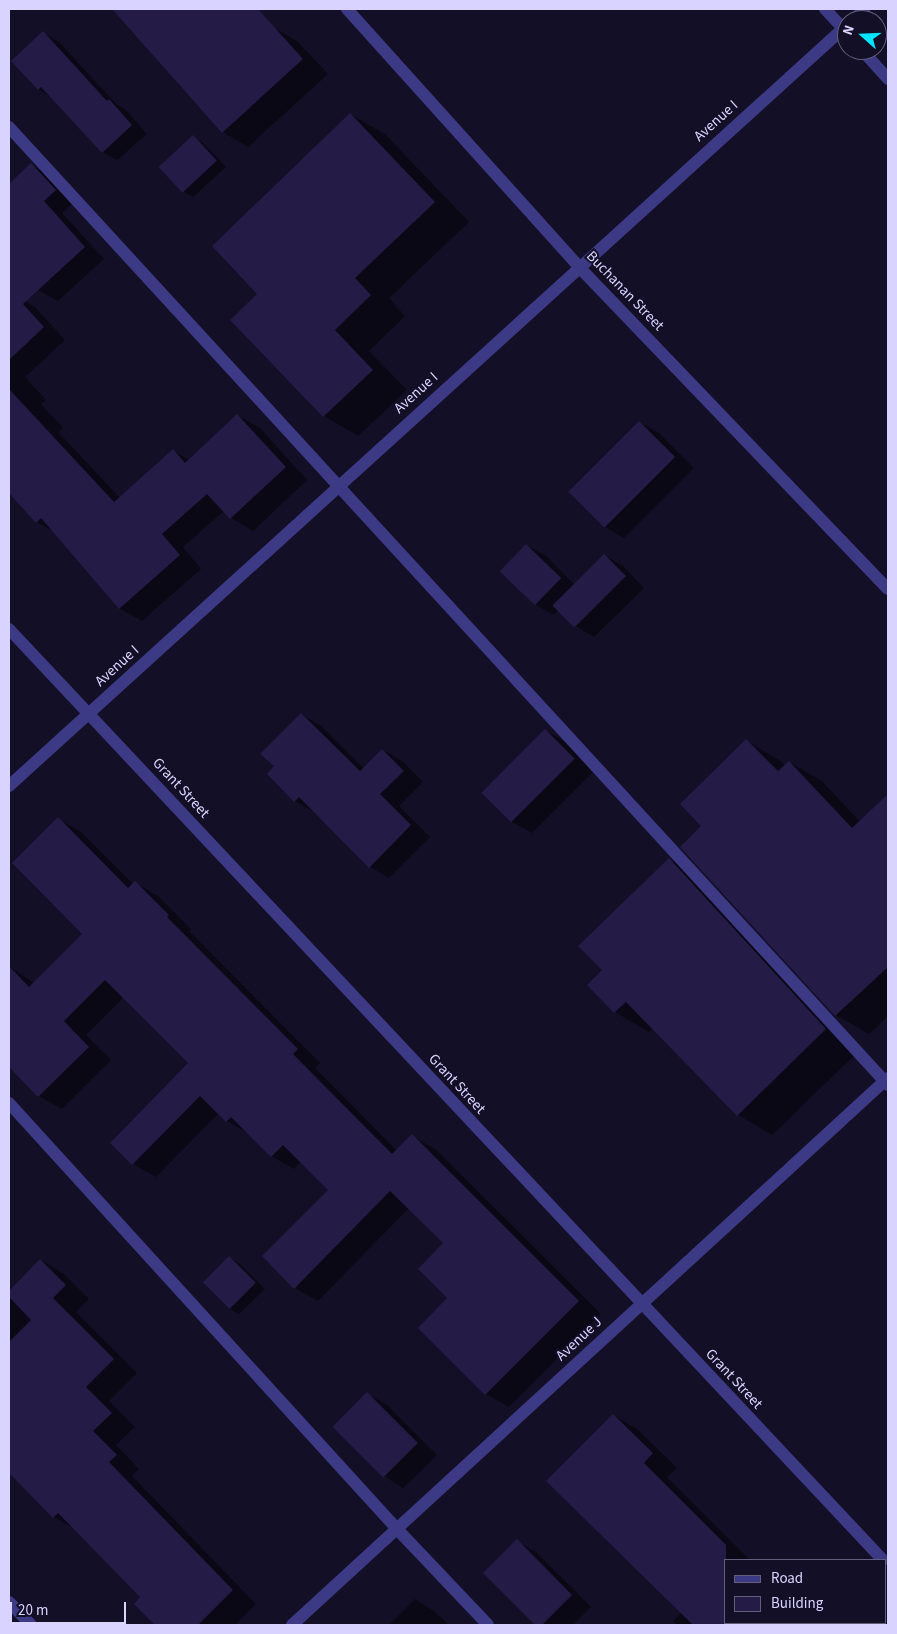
<!DOCTYPE html>
<style>
body{margin:0}
#map{position:relative;width:897px;height:1634px;overflow:hidden;background:#130f26;font-family:"Source Sans 3",sans-serif}
div>[style]{position:absolute}
.shadow>*{inset:0;background:#0007}
.building>*{inset:0;background:#241b47;transform-origin:0 0}
.service>*{height:12px;margin:-6px;padding:0 6px;transform-origin:6px;border-radius:6px;background:#3d3a85}
.minor>*{height:12px;margin:-6px;padding:0 6px;transform-origin:6px;border-radius:6px;background:#3d3a85}
span{translate:-50% -50%;white-space:nowrap;text-align:center;line-height:1.15;-webkit-text-stroke:4px #130f26;paint-order:stroke}
.street-label{font-size:15px;color:#d9d4ff}
.frame{position:absolute;inset:0;border:10px solid #d9d4ff;pointer-events:none}
.legend{position:absolute;left:724px;top:1559px;width:162px;height:65px;box-sizing:border-box;background:#130f26;border:1px solid #625e7d;margin:0;padding:6px 9px;list-style:none;font-size:15px;color:#d9d4ff}
.legend li{display:flex;align-items:center;gap:10px;height:25px}
.legend b{width:25px;border:1px solid #625e7d}
.north{position:absolute;left:837px;top:10px;width:50px;height:50px;box-sizing:border-box;background:#130f26;border:1px solid #625e7d;border-radius:50%;rotate:290deg;font-size:14px;font-weight:700;line-height:20px;text-align:center;color:#d9d4ff}
.north::after{content:'';display:block;margin:auto;width:18px;height:22px;background:#00e5ff;clip-path:polygon(50% 0,100% 100%,50% 72%,0 100%)}
.scale{position:absolute;left:10px;top:1602px;width:116px;height:22px;box-sizing:border-box;border:2px solid #d9d4ff;border-top:0;padding-left:6px;font-size:15px;line-height:18px;white-space:nowrap;color:#d9d4ff;-webkit-text-stroke:4px #130f26;paint-order:stroke}
</style>
<div id="map">
<div class="shadow">
<i style="clip-path:polygon(112px 9px,251px 9px,271px 29px,273px 27px,298px 42px,328px 74px,248px 147px,223px 132px,177px 83px,180px 81px)"></i>
<i style="clip-path:polygon(44px 33px,59px 42px,116px 104px,125px 109px,147px 134px,117px 160px,102px 152px,51px 97px,38px 89px)"></i>
<i style="clip-path:polygon(350px 114px,385px 134px,469px 222px,389px 298px,405px 316px,369px 351px,407px 390px,358px 436px,324px 416px,259px 294px)"></i>
<i style="clip-path:polygon(193px 137px,203px 143px,226px 167px,193px 197px,183px 191px,160px 167px)"></i>
<i style="clip-path:polygon(31px 165px,51px 176px,74px 202px,62px 213px,104px 259px,58px 301px,38px 290px,9px 258px,9px 186px)"></i>
<i style="clip-path:polygon(13px 294px,35px 307px,65px 340px,25px 377px,46px 400px,41px 404px,63px 428px,58px 432px,120px 498px,173px 451px,189px 460px,237px 415px,260px 428px,307px 480px,253px 531px,231px 518px,224px 511px,183px 547px,201px 569px,142px 621px,119px 608px,56px 533px,37px 522px,9px 493px,9px 298px)"></i>
<i style="clip-path:polygon(639px 422px,659px 433px,694px 468px,624px 538px,605px 527px)"></i>
<i style="clip-path:polygon(526px 545px,546px 556px,575px 585px,604px 555px,624px 567px,644px 588px,594px 637px,575px 626px,559px 610px,554px 615px,534px 604px)"></i>
<i style="clip-path:polygon(301px 714px,321px 726px,364px 769px,383px 750px,402px 761px,423px 782px,399px 806px,430px 837px,389px 878px,370px 867px,314px 812px,295px 801px,275px 766px)"></i>
<i style="clip-path:polygon(545px 730px,564px 741px,594px 771px,532px 833px,512px 822px)"></i>
<i style="clip-path:polygon(747px 741px,779px 760px,785px 766px,789px 762px,822px 781px,860px 822px,888px 796px,888px 1016px,869px 1034px,836px 1015px,703px 826px)"></i>
<i style="clip-path:polygon(58px 819px,81px 832px,133px 884px,135px 883px,158px 896px,191px 929px,189px 931px,320px 1063px,315px 1068px,397px 1151px,412px 1136px,435px 1149px,601px 1314px,509px 1407px,486px 1394px,449px 1298px,445px 1243px,409px 1208px,318px 1301px,295px 1288px,264px 1256px,330px 1190px,301px 1162px,294px 1169px,271px 1156px,248px 1133px,227px 1121px,219px 1113px,156px 1177px,133px 1164px,190px 1063px,124px 997px,86px 1035px,111px 1060px,62px 1109px,39px 1096px,9px 1065px,9px 966px,34px 983px,84px 934px)"></i>
<i style="clip-path:polygon(669px 859px,703px 879px,860px 1050px,772px 1135px,738px 1115px,653px 1028px,649px 1032px,615px 1012px,604px 970px)"></i>
<i style="clip-path:polygon(229px 1257px,239px 1263px,265px 1289px,239px 1314px,229px 1309px)"></i>
<i style="clip-path:polygon(41px 1260px,64px 1274px,89px 1299px,76px 1312px,137px 1373px,109px 1401px,135px 1427px,116px 1445px,139px 1469px,132px 1476px,256px 1604px,235px 1625px,157px 1625px,136px 1604px,142px 1597px,73px 1528px,54px 1517px,9px 1472px,9px 1293px)"></i>
<i style="clip-path:polygon(368px 1394px,387px 1405px,437px 1455px,403px 1488px,384px 1476px)"></i>
<i style="clip-path:polygon(613px 1415px,637px 1429px,677px 1468px,667px 1477px,750px 1560px,726px 1560px,726px 1623px,812px 1623px,815px 1625px,677px 1625px,673px 1621px,682px 1612px)"></i>
<i style="clip-path:polygon(517px 1541px,536px 1552px,591px 1607px,573px 1625px,537px 1625px,485px 1573px)"></i>
<i style="clip-path:polygon(415px 1599px,434px 1611px,449px 1625px,389px 1625px)"></i>
</div>
<div class="building">
<i style="clip-path:polygon(112px 9px,258px 9px,303px 59px,222px 133px)"></i>
<i style="clip-path:polygon(43px 31px,107px 101px,109px 99px,132px 125px,102px 153px,41px 87px,38px 90px,11px 61px)"></i>
<i style="clip-path:polygon(350px 113px,435px 202px,355px 278px,371px 295px,335px 330px,373px 370px,323px 417px,230px 320px,257px 294px,212px 246px)"></i>
<i style="left:193px;top:135px;width:35px;height:47px;rotate:47deg"></i>
<i style="clip-path:polygon(31px 163px,56px 190px,44px 201px,85px 247px,23px 304px,44px 327px,9px 360px,9px 184px)"></i>
<i style="clip-path:polygon(9px 389px,114px 502px,173px 449px,185px 463px,237px 414px,286px 467px,230px 519px,207px 494px,162px 534px,180px 555px,119px 609px,41px 518px,36px 523px,9px 493px)"></i>
<i style="left:639px;top:421px;width:51px;height:100px;rotate:45deg"></i>
<i style="left:526px;top:544px;width:49px;height:38px;rotate:44deg"></i>
<i style="left:604px;top:554px;width:31px;height:73px;rotate:45deg"></i>
<i style="clip-path:polygon(301px 713px,360px 771px,382px 749px,404px 771px,380px 794px,411px 825px,369px 868px,299px 797px,294px 802px,267px 774px,274px 766px,260px 754px)"></i>
<i style="left:545px;top:729px;width:42px;height:90px;rotate:45deg"></i>
<i style="clip-path:polygon(746px 739px,778px 771px,789px 761px,852px 828px,888px 794px,888px 967px,835px 1016px,680px 847px,701px 826px,680px 804px)"></i>
<i style="clip-path:polygon(58px 817px,128px 888px,135px 881px,169px 915px,167px 917px,298px 1049px,293px 1054px,392px 1154px,412px 1134px,579px 1301px,485px 1395px,418px 1328px,447px 1298px,418px 1269px,443px 1243px,390px 1191px,294px 1289px,262px 1256px,328px 1190px,283px 1145px,271px 1157px,231px 1117px,226px 1122px,200px 1096px,132px 1165px,110px 1143px,188px 1063px,105px 980px,64px 1021px,89px 1047px,38px 1097px,9px 1067px,9px 966px,29px 987px,82px 934px,12px 863px)"></i>
<i style="clip-path:polygon(669px 858px,826px 1029px,737px 1116px,626px 1002px,614px 1013px,587px 985px,602px 970px,578px 946px)"></i>
<i style="left:229px;top:1256px;width:38px;height:37px;rotate:45deg"></i>
<i style="clip-path:polygon(40px 1259px,66px 1285px,53px 1298px,114px 1359px,86px 1387px,112px 1413px,93px 1431px,117px 1455px,109px 1462px,233px 1590px,198px 1625px,155px 1625px,134px 1604px,140px 1597px,58px 1513px,53px 1518px,9px 1473px,9px 1342px,31px 1320px,9px 1297px,9px 1291px)"></i>
<i style="left:367px;top:1392px;width:72px;height:49px;rotate:45deg"></i>
<i style="clip-path:polygon(613px 1414px,653px 1453px,644px 1463px,726px 1545px,726px 1625px,693px 1625px,546px 1481px)"></i>
<i style="clip-path:polygon(517px 1539px,572px 1595px,542px 1625px,535px 1625px,483px 1573px)"></i>
</div>
<div class="service">
<i style="left:825px;top:9px;width:33px;rotate:47deg"></i>
<i style="left:862px;top:50px;width:39px;rotate:48deg"></i>
<i style="left:9px;top:127px;width:1300px;rotate:47.46deg"></i>
<i style="left:9px;top:1103px;width:576px;rotate:47.67deg"></i>
<i style="left:397px;top:1529px;width:132px;rotate:46.5deg"></i>
</div>
<div class="minor">
<i style="left:347px;top:9px;width:347px;rotate:48deg"></i>
<i style="left:579px;top:267px;width:446px;rotate:46.2deg"></i>
<i style="left:853px;top:20px;width:16px;rotate:-43deg"></i>
<i style="left:9px;top:629px;width:1277px;rotate:46.81deg"></i>
<i style="left:9px;top:786px;width:1132px;rotate:-42.24deg"></i>
<i style="left:9px;top:1602px;width:32px;rotate:46deg"></i>
<i style="left:292px;top:1625px;width:809px;rotate:-42.55deg"></i>
</div>
<div class="street-label">
<span style="left:716px;top:121px;rotate:-42deg">Avenue I</span>
<span style="left:625px;top:291px;rotate:46deg">Buchanan Street</span>
<span style="left:416px;top:393px;rotate:-42deg">Avenue I</span>
<span style="left:117px;top:666px;rotate:-42deg">Avenue I</span>
<span style="left:181px;top:788px;rotate:47deg">Grant Street</span>
<span style="left:457px;top:1084px;rotate:47deg">Grant Street</span>
<span style="left:579px;top:1339px;rotate:-43deg">Avenue J</span>
<span style="left:734px;top:1379px;rotate:47deg">Grant Street</span>
</div>
<div class="frame"></div>
<ul class="legend">
<li><b style="height:6px;background:#3d3a85"></b>Road</li>
<li><b style="height:14px;background:#241b47"></b>Building</li>
</ul>
<div class="north">N</div>
<div class="scale">20 m</div>
</div>
